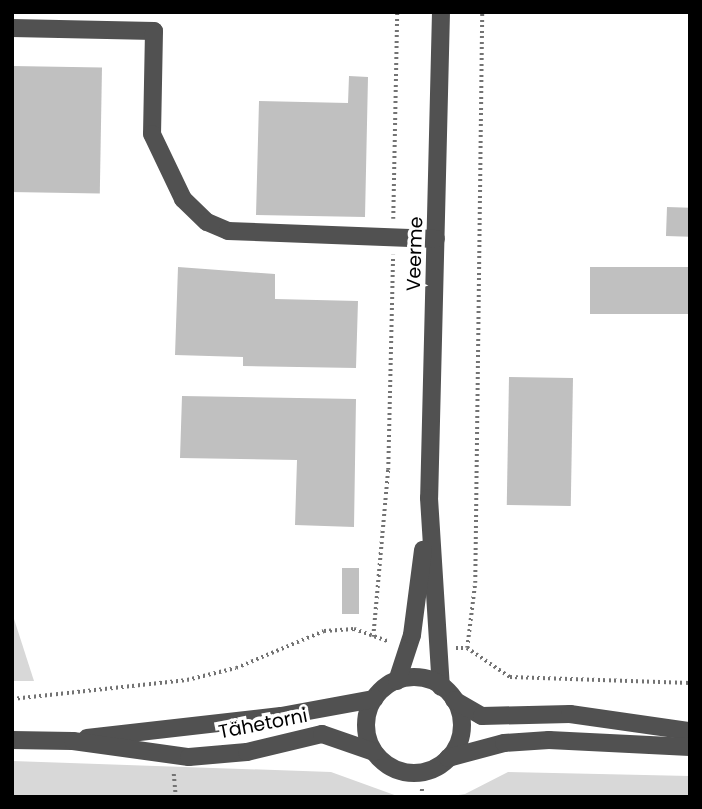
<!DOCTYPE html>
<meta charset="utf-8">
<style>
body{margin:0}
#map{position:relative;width:702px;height:809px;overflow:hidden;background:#fff;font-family:Poppins,sans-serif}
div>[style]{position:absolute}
.green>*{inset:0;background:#d8d8d8}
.building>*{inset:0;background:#c0c0c0;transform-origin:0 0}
.path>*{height:3.5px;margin-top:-1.75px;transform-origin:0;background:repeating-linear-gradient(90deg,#737373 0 2px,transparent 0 5.5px)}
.minor>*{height:18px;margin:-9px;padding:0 9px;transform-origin:9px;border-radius:9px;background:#515151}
.minor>.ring{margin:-9px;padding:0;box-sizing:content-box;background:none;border:18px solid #515151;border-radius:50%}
span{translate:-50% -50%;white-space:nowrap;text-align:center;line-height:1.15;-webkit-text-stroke:7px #fff;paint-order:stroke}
.street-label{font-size:19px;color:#000}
.frame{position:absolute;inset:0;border:14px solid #000;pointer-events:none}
</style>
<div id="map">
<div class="green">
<i style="clip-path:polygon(12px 613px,15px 622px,34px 681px,12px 681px)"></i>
<i style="clip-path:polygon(12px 761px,331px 772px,400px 797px,12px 797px)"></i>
<i style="clip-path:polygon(508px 772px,690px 776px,690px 797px,446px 797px,465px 794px)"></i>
</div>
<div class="building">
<i style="left:12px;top:66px;width:90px;height:126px;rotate:1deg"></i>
<i style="clip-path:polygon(349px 76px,368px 77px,365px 217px,256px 215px,259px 101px,348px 103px)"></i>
<i style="left:667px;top:207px;width:23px;height:29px;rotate:2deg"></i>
<i style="clip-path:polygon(178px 267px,275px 274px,275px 299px,358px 301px,356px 368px,243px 366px,243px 357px,175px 355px)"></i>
<i style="left:590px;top:267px;width:100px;height:47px"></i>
<i style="left:509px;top:377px;width:64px;height:128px;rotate:1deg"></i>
<i style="clip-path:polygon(182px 396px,356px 399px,354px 527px,295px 525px,297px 460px,180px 458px)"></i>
<i style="left:342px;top:568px;width:17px;height:46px"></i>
</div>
<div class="path">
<i style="left:393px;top:219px;width:207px;rotate:-88.9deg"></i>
<i style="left:373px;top:637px;width:168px;rotate:-84.9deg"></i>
<i style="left:388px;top:470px;width:215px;rotate:-88.7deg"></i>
<i style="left:456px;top:648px;width:11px"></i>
<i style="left:467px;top:648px;width:52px;rotate:34deg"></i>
<i style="left:510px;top:677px;width:180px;rotate:1.9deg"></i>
<i style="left:467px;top:648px;width:65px;rotate:-83deg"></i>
<i style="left:475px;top:583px;width:571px;rotate:-89.3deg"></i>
<i style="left:12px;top:699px;width:176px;rotate:-6.2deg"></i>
<i style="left:187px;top:680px;width:50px;rotate:-13.8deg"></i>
<i style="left:236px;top:668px;width:95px;rotate:-22.8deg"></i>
<i style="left:324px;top:631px;width:30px;rotate:-4deg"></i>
<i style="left:354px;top:629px;width:38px;rotate:20deg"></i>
<i style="left:174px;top:774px;width:23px;rotate:85deg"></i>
<i style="left:421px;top:797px;width:9px;rotate:-84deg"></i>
</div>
<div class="minor">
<i style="left:441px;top:12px;width:486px;rotate:91.4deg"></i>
<i style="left:429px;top:498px;width:189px;rotate:86.4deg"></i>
<i style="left:12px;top:28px;width:142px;rotate:1.2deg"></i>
<i style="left:154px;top:31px;width:103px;rotate:91.1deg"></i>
<i style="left:152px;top:134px;width:72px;rotate:64.5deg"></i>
<i style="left:183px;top:199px;width:33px;rotate:44deg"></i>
<i style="left:207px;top:222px;width:23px;rotate:23deg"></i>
<i style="left:228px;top:231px;width:208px;rotate:2.2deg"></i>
<i class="ring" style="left:366px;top:677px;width:78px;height:78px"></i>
<i style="left:397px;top:681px;width:48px;rotate:-71.9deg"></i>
<i style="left:412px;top:635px;width:86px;rotate:-82.6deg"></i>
<i style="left:454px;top:700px;width:32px;rotate:30deg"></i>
<i style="left:482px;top:716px;width:88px;rotate:-1.3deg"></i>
<i style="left:570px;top:714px;width:121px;rotate:8.1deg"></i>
<i style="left:87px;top:738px;width:195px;rotate:-6.5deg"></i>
<i style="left:281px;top:716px;width:95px;rotate:-10.4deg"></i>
<i style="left:12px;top:740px;width:61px;rotate:0.9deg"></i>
<i style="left:73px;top:741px;width:117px;rotate:7.9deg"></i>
<i style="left:189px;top:757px;width:58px;rotate:-4.9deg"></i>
<i style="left:247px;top:752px;width:77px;rotate:-13.5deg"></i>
<i style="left:322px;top:734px;width:55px;rotate:19.1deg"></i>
<i style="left:448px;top:758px;width:58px;rotate:-15deg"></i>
<i style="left:504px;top:743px;width:45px;rotate:-3.8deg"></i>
<i style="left:549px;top:740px;width:141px;rotate:2.8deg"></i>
</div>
<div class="street-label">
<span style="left:415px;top:254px;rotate:-88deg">Veerme</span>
<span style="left:263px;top:724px;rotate:-11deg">Tähetorni</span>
</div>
<div class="frame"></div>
</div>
